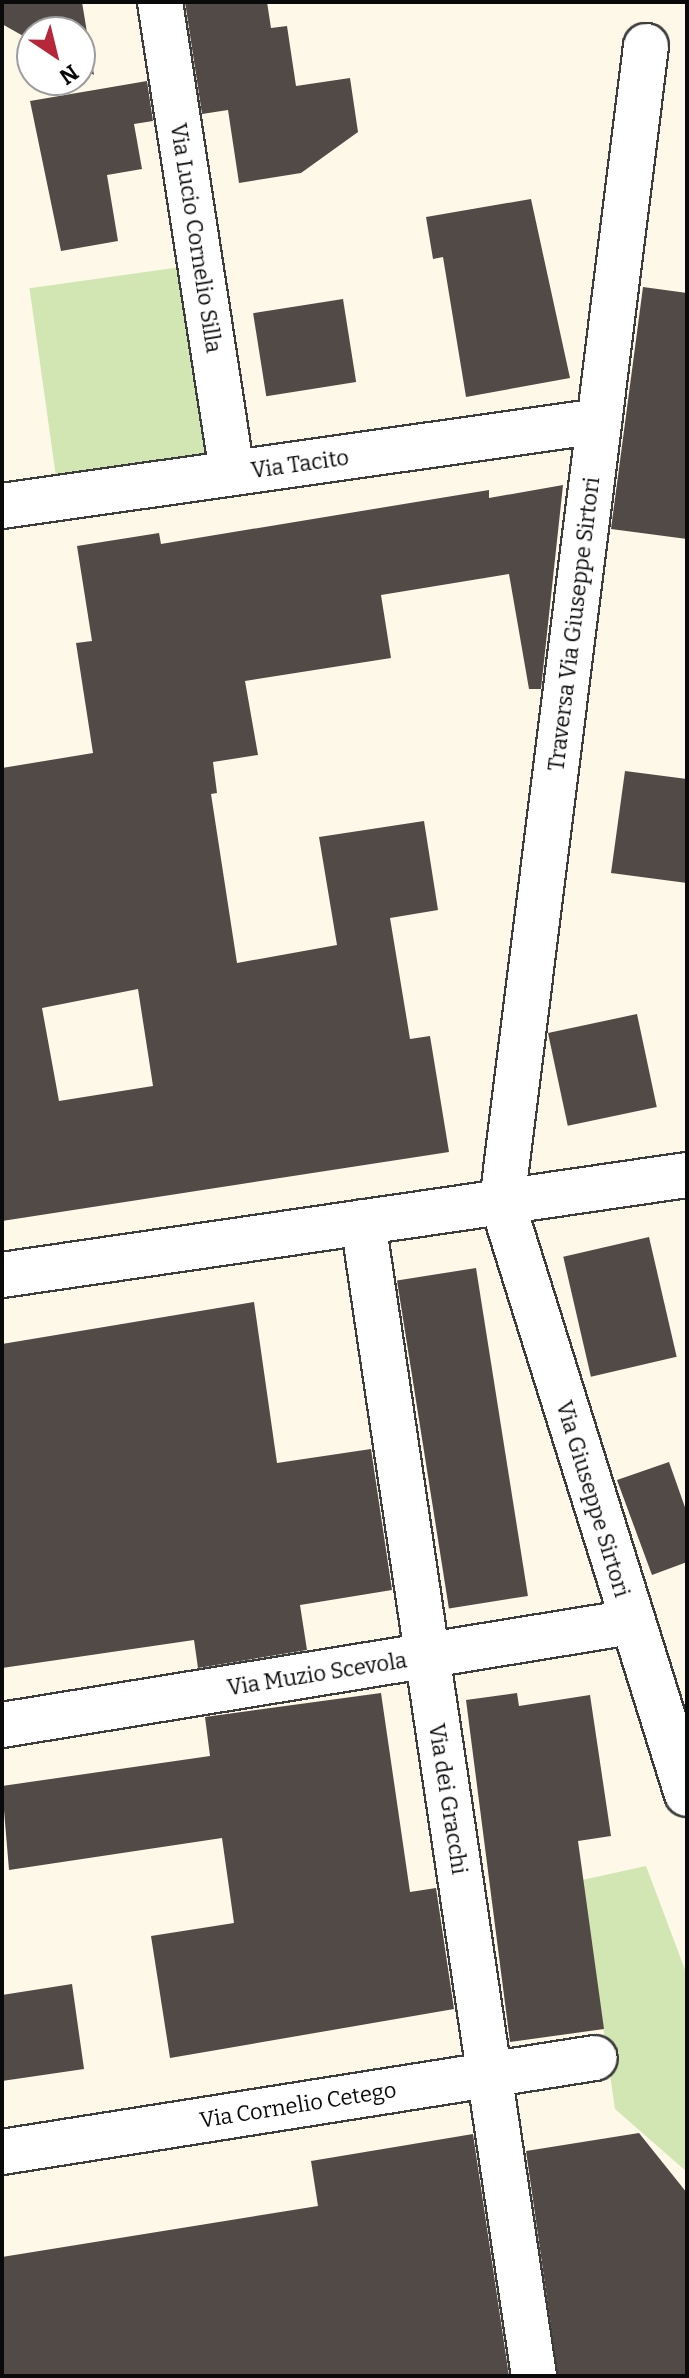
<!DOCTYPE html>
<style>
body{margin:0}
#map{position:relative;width:689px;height:2378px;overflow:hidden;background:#fef8e8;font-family:Bitter,serif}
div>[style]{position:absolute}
.green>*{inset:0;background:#d2e6b4;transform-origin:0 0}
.building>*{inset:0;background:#524a47;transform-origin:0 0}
.roads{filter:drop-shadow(2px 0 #3d3d3d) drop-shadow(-2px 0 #3d3d3d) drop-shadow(0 2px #3d3d3d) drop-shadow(0 -2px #3d3d3d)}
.street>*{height:44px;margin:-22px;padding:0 22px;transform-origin:22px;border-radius:22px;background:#fff}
span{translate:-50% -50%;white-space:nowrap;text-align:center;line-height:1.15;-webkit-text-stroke:8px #fff;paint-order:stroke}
.street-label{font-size:22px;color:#0a0a0a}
.frame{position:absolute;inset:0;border:4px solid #0a0a0a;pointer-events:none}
.north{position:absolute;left:16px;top:16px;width:80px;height:80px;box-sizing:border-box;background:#fff;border:2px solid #9d9d9d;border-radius:50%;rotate:145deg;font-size:22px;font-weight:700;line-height:32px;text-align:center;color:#0a0a0a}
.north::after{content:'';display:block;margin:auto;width:28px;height:36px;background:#b52739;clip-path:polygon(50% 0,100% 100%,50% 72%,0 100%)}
</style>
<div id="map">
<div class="green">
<i style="left:181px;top:267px;width:192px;height:153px;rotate:82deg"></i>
<i style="clip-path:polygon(646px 1866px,687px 1975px,687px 2172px,615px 2109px,582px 1880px)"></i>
</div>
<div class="building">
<i style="clip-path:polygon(2px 2px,82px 2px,94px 75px,80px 67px,80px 32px,32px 32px,32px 41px,2px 24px)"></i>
<i style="clip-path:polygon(185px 2px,267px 2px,271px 28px,287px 26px,296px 86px,350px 78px,358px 132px,301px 173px,239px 183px,228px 110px,202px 114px)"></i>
<i style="clip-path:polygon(147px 81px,153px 121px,134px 124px,142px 169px,107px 175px,118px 241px,61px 251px,30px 101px)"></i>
<i style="clip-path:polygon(531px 199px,570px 378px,466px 397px,443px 257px,433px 259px,426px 217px)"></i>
<i style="clip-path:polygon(643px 287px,687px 293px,687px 539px,611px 529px)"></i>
<i style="left:343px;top:299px;width:84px;height:91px;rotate:81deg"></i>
<i style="clip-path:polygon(evenodd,563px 485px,541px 689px,529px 689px,509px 574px,381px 595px,391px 658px,245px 681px,258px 755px,213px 762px,217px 793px,211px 794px,237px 963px,337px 945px,319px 837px,424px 821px,438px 910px,390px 918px,410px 1039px,430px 1036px,449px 1152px,2px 1221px,2px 768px,93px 753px,76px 643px,92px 641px,77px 546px,159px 533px,161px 544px,489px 490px,489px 498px,563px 485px,138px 989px,153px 1086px,59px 1101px,42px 1008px,138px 989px)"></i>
<i style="clip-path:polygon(625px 771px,687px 779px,687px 883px,611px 873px)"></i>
<i style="left:637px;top:1014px;width:95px;height:91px;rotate:78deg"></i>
<i style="left:649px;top:1237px;width:123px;height:88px;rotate:77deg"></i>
<i style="left:476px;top:1268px;width:332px;height:80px;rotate:81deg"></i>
<i style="clip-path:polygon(254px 1302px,277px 1463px,371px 1449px,392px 1590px,300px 1605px,307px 1650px,198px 1668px,194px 1640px,2px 1668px,2px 1344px)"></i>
<i style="clip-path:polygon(669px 1462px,687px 1513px,687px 1562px,652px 1575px,617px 1480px)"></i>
<i style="clip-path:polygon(381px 1693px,410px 1892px,436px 1888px,454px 2009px,170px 2058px,151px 1936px,234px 1923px,222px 1838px,9px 1870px,2px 1786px,210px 1756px,205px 1717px)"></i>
<i style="clip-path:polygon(517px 1693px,519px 1706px,590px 1695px,611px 1836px,578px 1841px,604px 2029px,510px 2042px,466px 1700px)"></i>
<i style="clip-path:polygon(72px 1984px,84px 2069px,2px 2081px,2px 1995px)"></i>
<i style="clip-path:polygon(639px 2133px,687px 2193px,687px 2376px,558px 2376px,526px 2151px)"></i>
<i style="clip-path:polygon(473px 2134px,509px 2376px,2px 2376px,2px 2257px,318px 2206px,311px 2161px)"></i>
</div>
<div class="roads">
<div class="street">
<i style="left:160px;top:2px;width:476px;rotate:81.3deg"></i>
<i style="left:646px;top:46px;width:1165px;rotate:97.1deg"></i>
<i style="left:502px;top:1202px;width:620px;rotate:72.65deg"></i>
<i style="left:2px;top:506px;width:603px;rotate:-8.1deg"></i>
<i style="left:363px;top:1222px;width:1167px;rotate:81.57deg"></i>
<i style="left:2px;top:1275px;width:692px;rotate:-8.31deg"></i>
<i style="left:2px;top:1725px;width:637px;rotate:-9.3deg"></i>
<i style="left:2px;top:2152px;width:600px;rotate:-9.01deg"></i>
</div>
</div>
<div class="street-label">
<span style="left:196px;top:238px;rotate:81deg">Via Lucio Cornelio Silla</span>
<span style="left:300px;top:464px;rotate:-8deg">Via Tacito</span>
<span style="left:574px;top:624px;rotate:-83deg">Traversa Via Giuseppe Sirtori</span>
<span style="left:593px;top:1499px;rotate:73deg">Via Giuseppe Sirtori</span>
<span style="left:317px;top:1674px;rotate:-9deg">Via Muzio Scevola</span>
<span style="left:448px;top:1799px;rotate:81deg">Via dei Gracchi</span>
<span style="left:298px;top:2105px;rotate:-9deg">Via Cornelio Cetego</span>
</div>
<div class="frame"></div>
<div class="north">N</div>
</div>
